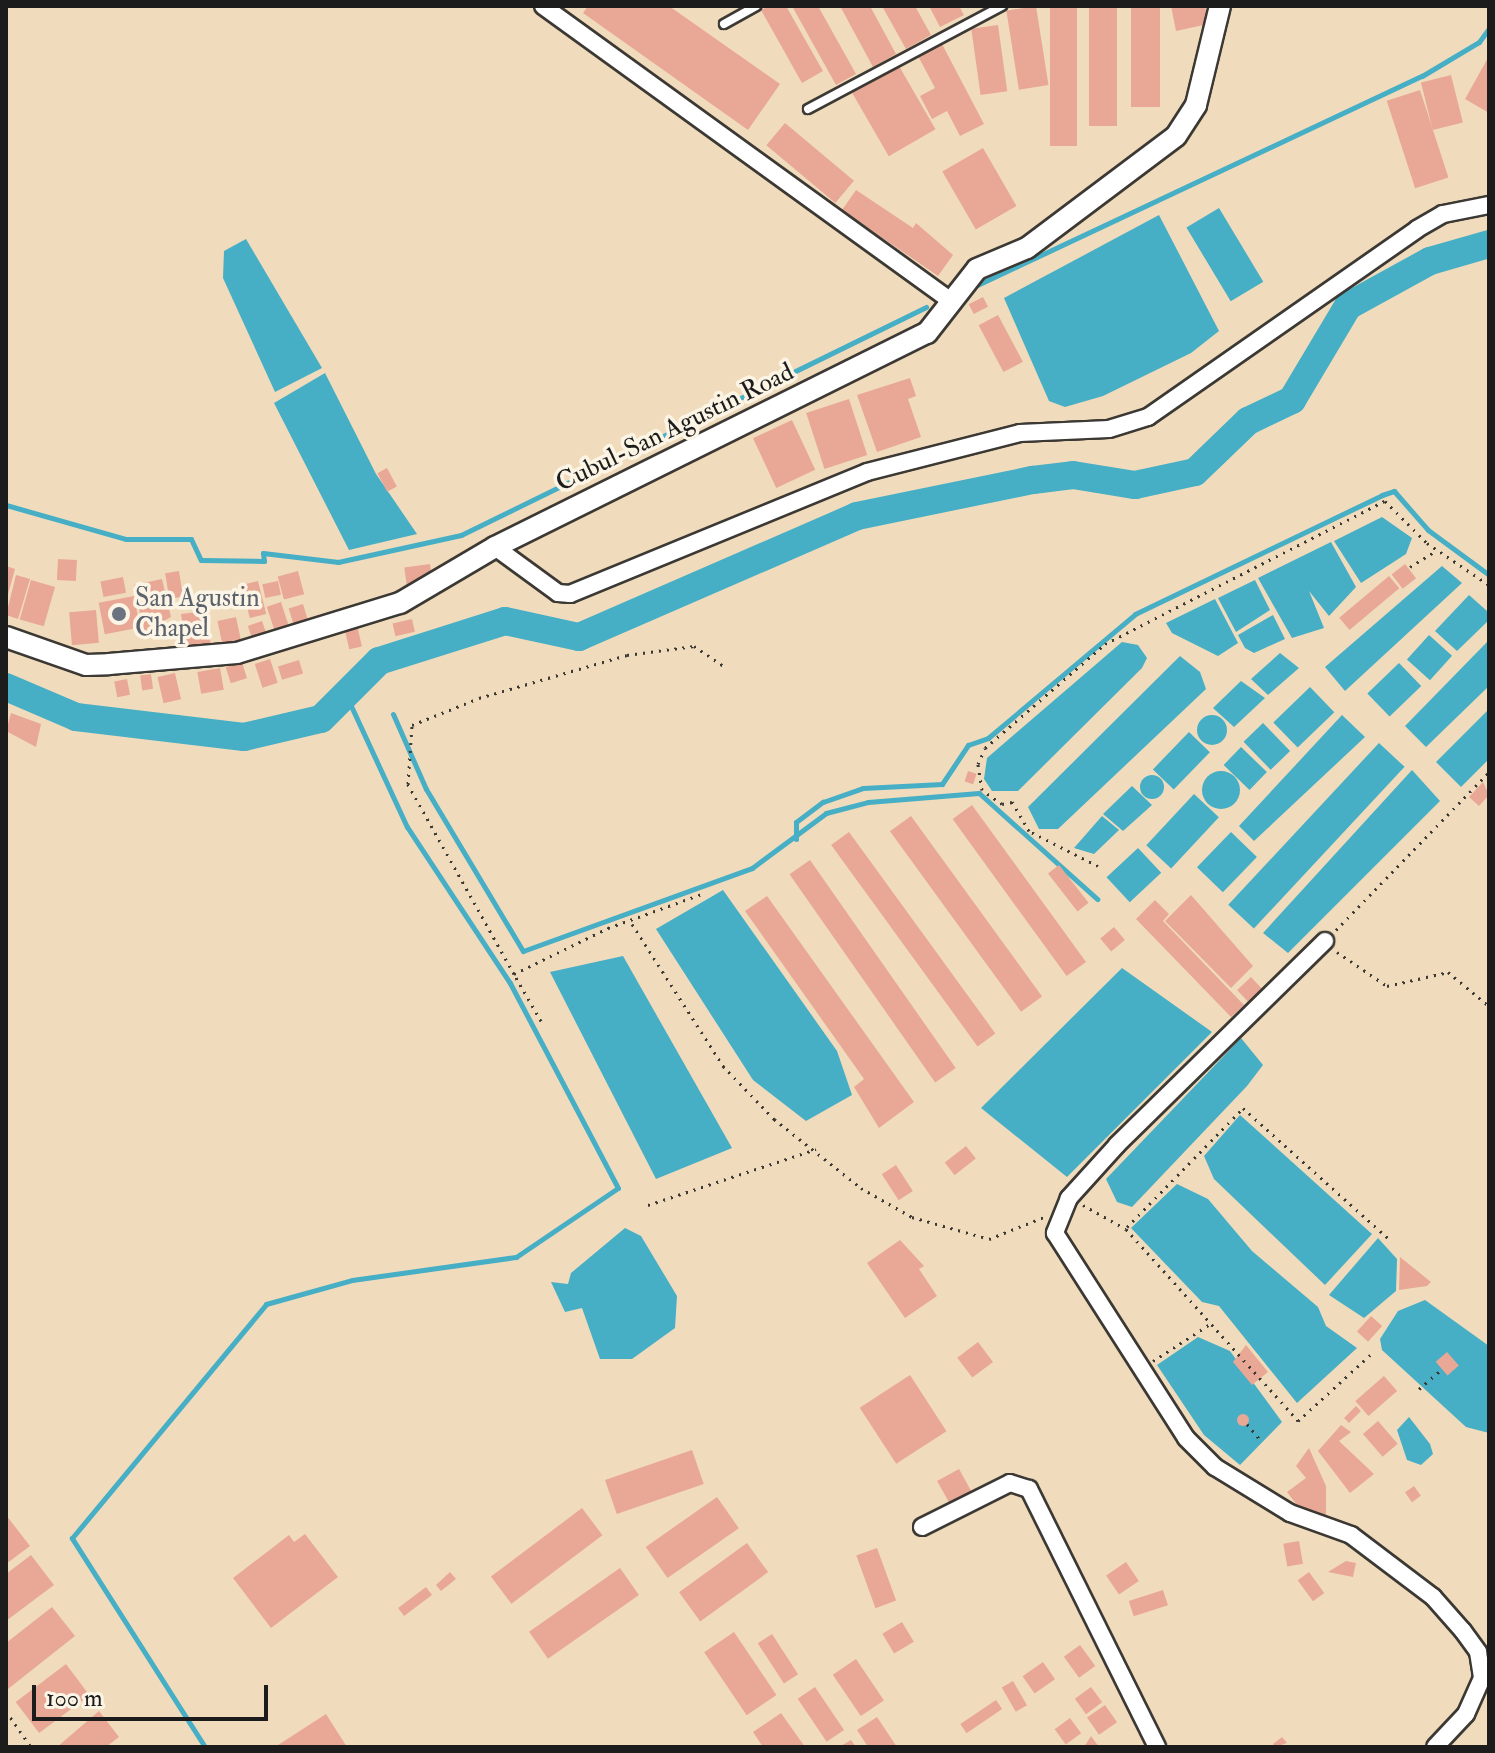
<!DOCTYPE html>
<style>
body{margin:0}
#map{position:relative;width:1495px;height:1753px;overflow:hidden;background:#f0dcbc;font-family:"IM FELL Double Pica",serif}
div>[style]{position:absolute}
.water>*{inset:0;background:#46aec5;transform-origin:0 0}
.round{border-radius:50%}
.stream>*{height:5px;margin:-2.5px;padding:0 2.5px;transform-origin:2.5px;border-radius:2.5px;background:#46aec5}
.river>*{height:28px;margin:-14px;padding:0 14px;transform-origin:14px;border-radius:14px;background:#46aec5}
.building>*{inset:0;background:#e9a896;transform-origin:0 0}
.path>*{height:3px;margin-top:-1.5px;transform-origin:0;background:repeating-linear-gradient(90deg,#3c3934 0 2px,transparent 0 8px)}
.roads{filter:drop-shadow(2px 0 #3c3934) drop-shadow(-2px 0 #3c3934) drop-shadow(0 2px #3c3934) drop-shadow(0 -2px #3c3934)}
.service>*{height:8px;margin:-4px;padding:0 4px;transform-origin:4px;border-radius:4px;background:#fff}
.minor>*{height:16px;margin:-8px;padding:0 8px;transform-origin:8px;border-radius:8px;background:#fff}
.tertiary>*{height:20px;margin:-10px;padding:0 10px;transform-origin:10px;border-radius:10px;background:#fff}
.dots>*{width:22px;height:22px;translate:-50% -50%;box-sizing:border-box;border:4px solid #fcf5e5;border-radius:50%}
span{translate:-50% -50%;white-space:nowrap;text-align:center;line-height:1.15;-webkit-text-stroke:7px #fcf5e5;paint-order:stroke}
.street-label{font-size:26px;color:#1c1c1c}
.worship-label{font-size:26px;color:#5b616d}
.left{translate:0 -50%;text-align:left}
.frame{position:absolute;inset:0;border:8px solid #1c1c1c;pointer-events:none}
.scale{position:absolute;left:32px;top:1685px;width:236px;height:36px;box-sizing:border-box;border:4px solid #1c1c1c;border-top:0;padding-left:10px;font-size:24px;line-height:28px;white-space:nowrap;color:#1c1c1c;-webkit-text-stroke:6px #fcf5e5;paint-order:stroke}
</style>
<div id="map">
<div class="water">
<i style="left:1219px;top:208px;width:86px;height:38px;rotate:59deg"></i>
<i style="clip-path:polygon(1159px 215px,1219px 331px,1191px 353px,1103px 396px,1065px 407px,1049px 401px,1004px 298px)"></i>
<i style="clip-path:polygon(246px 239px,322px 368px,275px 392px,223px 278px,224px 251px)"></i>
<i style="clip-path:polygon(325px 373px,376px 474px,417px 534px,349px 550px,274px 403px)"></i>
<i style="clip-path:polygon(1382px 517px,1412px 538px,1406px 554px,1361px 583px,1334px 541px)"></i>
<i style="clip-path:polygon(1331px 542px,1356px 587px,1329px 616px,1309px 591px,1324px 628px,1292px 638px,1258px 578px)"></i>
<i style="clip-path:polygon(1442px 566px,1462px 583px,1345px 691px,1325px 667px)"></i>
<i style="clip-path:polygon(1255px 580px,1270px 610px,1236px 632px,1218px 598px)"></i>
<i style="clip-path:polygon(1469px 595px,1487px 611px,1488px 621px,1457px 651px,1435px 631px)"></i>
<i style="clip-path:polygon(1215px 599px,1238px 643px,1218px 656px,1172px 633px,1166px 623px)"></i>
<i style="clip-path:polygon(1273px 615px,1285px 639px,1254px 653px,1245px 648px,1238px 635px)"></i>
<i style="left:1429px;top:635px;width:31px;height:33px;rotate:42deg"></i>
<i style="clip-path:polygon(1489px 640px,1489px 686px,1426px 747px,1405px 726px)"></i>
<i style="clip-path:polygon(1122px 642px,1138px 645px,1147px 658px,1142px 668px,1018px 791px,992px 791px,984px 779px,987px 758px)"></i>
<i style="clip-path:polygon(1280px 653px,1299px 668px,1268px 695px,1251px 679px)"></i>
<i style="clip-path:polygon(1180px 656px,1200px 672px,1206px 689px,1058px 829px,1039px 829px,1028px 807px)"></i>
<i style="left:1399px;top:663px;width:32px;height:44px;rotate:46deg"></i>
<i style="clip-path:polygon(1241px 681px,1265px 698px,1234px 727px,1213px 708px)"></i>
<i style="left:1310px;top:687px;width:35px;height:51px;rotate:46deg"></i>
<i style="clip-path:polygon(1489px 709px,1489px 759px,1461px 787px,1436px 762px)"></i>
<i style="clip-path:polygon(1342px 715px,1365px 737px,1254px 841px,1239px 826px)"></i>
<i class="round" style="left:1197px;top:715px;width:30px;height:30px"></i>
<i style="left:1263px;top:723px;width:39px;height:27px;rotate:46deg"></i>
<i style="left:1189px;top:732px;width:29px;height:52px;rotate:44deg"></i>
<i style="left:1379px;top:743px;width:35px;height:221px;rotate:43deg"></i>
<i style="left:1241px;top:747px;width:36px;height:25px;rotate:44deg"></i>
<i style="clip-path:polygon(1412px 770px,1440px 801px,1288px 953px,1263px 933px)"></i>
<i class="round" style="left:1202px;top:771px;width:38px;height:38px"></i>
<i class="round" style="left:1140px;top:775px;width:24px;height:24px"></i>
<i style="clip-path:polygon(1132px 786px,1152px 805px,1123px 831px,1103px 814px)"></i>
<i style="left:1194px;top:794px;width:34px;height:70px;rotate:43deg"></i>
<i style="clip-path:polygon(1102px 816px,1119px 830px,1094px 854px,1074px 848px)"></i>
<i style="left:1231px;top:832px;width:36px;height:49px;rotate:44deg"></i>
<i style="left:1138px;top:848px;width:34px;height:43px;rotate:47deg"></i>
<i style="clip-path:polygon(723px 890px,837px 1051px,852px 1095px,806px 1121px,753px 1080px,656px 929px)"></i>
<i style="clip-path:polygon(623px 956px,732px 1148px,656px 1179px,550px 972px)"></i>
<i style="clip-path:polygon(1122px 968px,1212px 1032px,1067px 1177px,981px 1108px)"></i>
<i style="clip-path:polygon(1241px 1038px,1263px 1065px,1247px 1086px,1132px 1207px,1117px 1202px,1106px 1179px)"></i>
<i style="clip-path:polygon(1240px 1115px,1372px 1234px,1325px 1285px,1214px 1179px,1204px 1156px)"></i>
<i style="clip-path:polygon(1177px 1184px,1208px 1199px,1252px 1251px,1318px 1307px,1326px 1326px,1357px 1348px,1297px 1403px,1219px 1306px,1202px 1302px,1131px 1228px)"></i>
<i style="clip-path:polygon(625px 1228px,641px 1236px,677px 1296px,675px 1328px,632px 1359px,600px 1359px,582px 1308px,565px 1312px,551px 1282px,568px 1284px,571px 1273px)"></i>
<i style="clip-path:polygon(1378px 1238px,1397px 1259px,1396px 1291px,1364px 1318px,1329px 1295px)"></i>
<i style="clip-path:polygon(1425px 1300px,1489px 1346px,1489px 1433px,1466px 1427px,1382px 1350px,1380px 1339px,1398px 1311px)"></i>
<i style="clip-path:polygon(1198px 1337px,1230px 1351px,1282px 1422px,1240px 1465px,1204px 1435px,1157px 1365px)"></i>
<i style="clip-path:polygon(1409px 1417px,1430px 1444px,1433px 1454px,1421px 1465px,1407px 1460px,1397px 1430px)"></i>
</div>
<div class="stream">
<i style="left:973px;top:287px;width:496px;rotate:-25.2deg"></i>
<i style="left:1422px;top:76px;width:66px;rotate:-30.8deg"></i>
<i style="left:1479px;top:42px;width:17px;rotate:-54deg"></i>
<i style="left:6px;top:505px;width:125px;rotate:15.8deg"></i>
<i style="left:126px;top:539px;width:65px"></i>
<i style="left:191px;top:539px;width:23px;rotate:65deg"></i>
<i style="left:201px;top:560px;width:63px;rotate:0.9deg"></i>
<i style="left:264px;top:561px;width:8px;rotate:-97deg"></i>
<i style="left:263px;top:553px;width:76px;rotate:6.8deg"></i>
<i style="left:338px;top:562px;width:126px;rotate:-12.4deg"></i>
<i style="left:461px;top:535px;width:518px;rotate:-26.12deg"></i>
<i style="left:393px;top:714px;width:82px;rotate:66.3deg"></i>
<i style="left:426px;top:789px;width:189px;rotate:59.1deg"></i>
<i style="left:523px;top:951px;width:244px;rotate:-19.9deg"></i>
<i style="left:752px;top:868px;width:92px;rotate:-36.6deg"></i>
<i style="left:826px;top:813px;width:43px;rotate:-14.7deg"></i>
<i style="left:868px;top:802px;width:111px;rotate:-4.6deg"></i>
<i style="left:979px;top:793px;width:159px;rotate:41.9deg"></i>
<i style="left:796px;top:839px;width:17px;rotate:-90deg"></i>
<i style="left:796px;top:822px;width:34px;rotate:-37deg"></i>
<i style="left:823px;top:802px;width:42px;rotate:-19.3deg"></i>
<i style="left:863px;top:788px;width:79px;rotate:-2.9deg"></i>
<i style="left:942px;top:784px;width:47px;rotate:-56.3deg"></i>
<i style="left:968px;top:745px;width:21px;rotate:-19deg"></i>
<i style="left:988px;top:738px;width:192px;rotate:-40.1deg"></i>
<i style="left:1135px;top:614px;width:274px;rotate:-25.7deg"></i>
<i style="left:1382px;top:495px;width:13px;rotate:-18deg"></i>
<i style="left:1394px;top:491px;width:52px;rotate:48.9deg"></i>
<i style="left:1428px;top:530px;width:76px;rotate:36.4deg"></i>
<i style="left:205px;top:1747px;width:248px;rotate:-122.5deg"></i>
<i style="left:72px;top:1538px;width:304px;rotate:-50.3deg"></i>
<i style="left:266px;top:1304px;width:89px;rotate:-15.6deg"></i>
<i style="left:352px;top:1280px;width:166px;rotate:-8deg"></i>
<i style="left:516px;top:1257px;width:123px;rotate:-34.1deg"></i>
<i style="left:618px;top:1188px;width:232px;rotate:-117.8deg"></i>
<i style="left:510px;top:983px;width:187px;rotate:-123.4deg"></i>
<i style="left:407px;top:827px;width:143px;rotate:-114.8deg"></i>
</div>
<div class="river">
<i style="left:6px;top:687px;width:76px;rotate:23.2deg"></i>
<i style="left:76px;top:717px;width:169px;rotate:6.8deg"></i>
<i style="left:244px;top:737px;width:79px;rotate:-13.2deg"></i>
<i style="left:321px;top:719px;width:82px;rotate:-45deg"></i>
<i style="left:379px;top:661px;width:132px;rotate:-17.6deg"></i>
<i style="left:505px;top:621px;width:76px;rotate:12.2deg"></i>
<i style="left:579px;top:637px;width:303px;rotate:-23.5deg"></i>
<i style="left:857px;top:516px;width:180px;rotate:-11.6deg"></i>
<i style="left:1033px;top:480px;width:40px;rotate:-7.1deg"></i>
<i style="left:1073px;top:475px;width:63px;rotate:9.2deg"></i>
<i style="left:1135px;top:485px;width:61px;rotate:-12.2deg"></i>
<i style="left:1195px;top:472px;width:74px;rotate:-43.9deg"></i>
<i style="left:1248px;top:421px;width:49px;rotate:-25.5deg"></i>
<i style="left:1292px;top:400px;width:109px;rotate:-59.2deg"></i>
<i style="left:1348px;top:306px;width:94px;rotate:-28.8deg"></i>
<i style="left:1430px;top:261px;width:61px;rotate:-16.1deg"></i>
</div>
<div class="building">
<i style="clip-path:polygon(588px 6px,669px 6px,780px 84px,748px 130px,583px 13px)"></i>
<i style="clip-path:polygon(769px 6px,786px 6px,823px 71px,802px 83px,761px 10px)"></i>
<i style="clip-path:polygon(792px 6px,818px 6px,856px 74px,836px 85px)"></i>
<i style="clip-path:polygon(840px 6px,870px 6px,896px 54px,873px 67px)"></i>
<i style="clip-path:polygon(882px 6px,915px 6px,931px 35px,906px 49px)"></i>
<i style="clip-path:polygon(929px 6px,959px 6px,964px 15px,940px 27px)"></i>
<i style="left:1036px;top:6px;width:80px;height:30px;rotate:81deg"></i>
<i style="left:1050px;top:6px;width:27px;height:140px"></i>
<i style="left:1089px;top:6px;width:28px;height:120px"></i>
<i style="left:1131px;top:6px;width:29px;height:101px"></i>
<i style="clip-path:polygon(1171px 6px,1205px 6px,1208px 24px,1176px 31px)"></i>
<i style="left:998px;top:25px;width:67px;height:27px;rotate:82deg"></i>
<i style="clip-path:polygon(942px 44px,984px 124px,960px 136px,947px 111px,932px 119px,920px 96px,935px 88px,918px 56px)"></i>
<i style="clip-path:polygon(1489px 56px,1489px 113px,1465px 99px)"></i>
<i style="left:899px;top:66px;width:73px;height:54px;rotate:60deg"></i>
<i style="left:1451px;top:75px;width:49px;height:31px;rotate:76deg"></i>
<i style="left:1420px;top:90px;width:92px;height:35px;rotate:72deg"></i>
<i style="left:785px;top:123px;width:90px;height:29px;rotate:40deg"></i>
<i style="left:983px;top:148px;width:67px;height:47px;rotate:60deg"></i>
<i style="clip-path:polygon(856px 190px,913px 228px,916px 223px,953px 255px,938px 276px,842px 210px)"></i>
<i style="left:983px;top:297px;width:11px;height:16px;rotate:63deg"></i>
<i style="left:998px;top:315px;width:53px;height:22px;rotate:62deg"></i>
<i style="clip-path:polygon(910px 378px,916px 396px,908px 399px,921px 437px,877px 452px,857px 395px)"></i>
<i style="left:849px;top:399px;width:59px;height:45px;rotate:72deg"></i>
<i style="left:792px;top:420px;width:55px;height:43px;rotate:65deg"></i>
<i style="left:387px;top:468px;width:21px;height:11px;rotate:62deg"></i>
<i style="left:58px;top:559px;width:19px;height:21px;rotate:3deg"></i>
<i style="left:430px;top:564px;width:22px;height:26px;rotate:82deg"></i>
<i style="left:1405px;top:564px;width:18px;height:17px;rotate:52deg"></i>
<i style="clip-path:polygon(6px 566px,15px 569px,7px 598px,6px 598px)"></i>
<i style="left:179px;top:571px;width:26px;height:14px;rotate:81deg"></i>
<i style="left:298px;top:571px;width:24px;height:21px;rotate:75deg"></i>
<i style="clip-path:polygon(16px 575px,30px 579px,18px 619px,6px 615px)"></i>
<i style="left:1389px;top:576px;width:16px;height:65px;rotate:50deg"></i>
<i style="left:123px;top:577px;width:16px;height:23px;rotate:79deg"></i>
<i style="clip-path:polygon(162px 579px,171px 617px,144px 632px,134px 585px)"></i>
<i style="left:31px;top:580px;width:25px;height:41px;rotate:16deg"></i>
<i style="left:258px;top:581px;width:34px;height:17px;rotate:76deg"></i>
<i style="left:278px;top:581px;width:14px;height:16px;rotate:78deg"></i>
<i style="left:134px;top:596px;width:32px;height:36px;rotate:79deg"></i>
<i style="left:281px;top:602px;width:26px;height:15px;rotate:72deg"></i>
<i style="left:303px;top:604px;width:24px;height:15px;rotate:73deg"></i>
<i style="left:96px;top:610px;width:33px;height:27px;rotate:85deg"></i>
<i style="clip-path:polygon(197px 612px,212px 645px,186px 649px,181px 614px)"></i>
<i style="left:236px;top:617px;width:29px;height:19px;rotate:78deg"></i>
<i style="left:412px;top:619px;width:13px;height:20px;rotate:77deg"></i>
<i style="left:262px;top:621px;width:18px;height:15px;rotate:71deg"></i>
<i style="left:357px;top:625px;width:22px;height:13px;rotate:77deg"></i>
<i style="left:270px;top:659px;width:25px;height:16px;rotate:72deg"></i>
<i style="left:299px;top:660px;width:14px;height:22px;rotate:73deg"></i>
<i style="left:242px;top:662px;width:17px;height:17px;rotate:73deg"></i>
<i style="left:220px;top:668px;width:22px;height:23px;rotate:80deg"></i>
<i style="left:175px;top:673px;width:27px;height:18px;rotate:77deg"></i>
<i style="left:151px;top:674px;width:15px;height:11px;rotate:82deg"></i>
<i style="left:127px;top:679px;width:16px;height:13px;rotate:79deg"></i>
<i style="clip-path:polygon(11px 713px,41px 724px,36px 747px,6px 731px)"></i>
<i style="left:968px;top:771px;width:9px;height:11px;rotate:18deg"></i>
<i style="clip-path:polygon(1483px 782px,1489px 795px,1479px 806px,1469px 797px)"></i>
<i style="left:972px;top:805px;width:194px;height:24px;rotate:54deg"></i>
<i style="left:911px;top:816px;width:223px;height:26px;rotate:54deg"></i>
<i style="left:849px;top:832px;width:249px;height:22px;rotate:54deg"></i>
<i style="left:810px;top:860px;width:254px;height:25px;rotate:55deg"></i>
<i style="left:1059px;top:865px;width:48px;height:14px;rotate:52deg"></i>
<i style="clip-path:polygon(1191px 895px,1253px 966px,1231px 988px,1165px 921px)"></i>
<i style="clip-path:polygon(767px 896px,914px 1102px,879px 1128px,854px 1087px,864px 1079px,745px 911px)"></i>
<i style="clip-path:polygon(1155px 900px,1169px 914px,1163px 921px,1244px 1005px,1231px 1017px,1136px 919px)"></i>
<i style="left:1114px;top:927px;width:17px;height:18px;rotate:50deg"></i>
<i style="left:1251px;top:977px;width:16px;height:19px;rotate:47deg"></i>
<i style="left:966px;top:1146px;width:16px;height:27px;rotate:52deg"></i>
<i style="left:896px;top:1165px;width:31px;height:17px;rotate:57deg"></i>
<i style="clip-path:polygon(900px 1240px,924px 1266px,919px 1269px,937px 1296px,905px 1318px,867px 1263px)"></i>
<i style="clip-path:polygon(1400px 1257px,1431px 1282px,1427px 1286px,1399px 1290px)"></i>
<i style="left:1371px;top:1316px;width:15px;height:21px;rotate:42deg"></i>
<i style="left:978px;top:1342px;width:25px;height:26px;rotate:53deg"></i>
<i style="clip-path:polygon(1246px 1345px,1268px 1372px,1252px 1385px,1233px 1362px)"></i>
<i style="left:1447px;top:1352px;width:18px;height:15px;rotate:49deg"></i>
<i style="left:910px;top:1375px;width:67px;height:60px;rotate:57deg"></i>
<i style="left:1384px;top:1376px;width:20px;height:38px;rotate:49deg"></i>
<i style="left:1356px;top:1406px;width:7px;height:17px;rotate:45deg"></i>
<i class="round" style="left:1237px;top:1414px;width:12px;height:12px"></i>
<i style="left:1378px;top:1421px;width:30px;height:20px;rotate:49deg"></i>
<i style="clip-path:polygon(1341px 1425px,1351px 1432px,1339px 1441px,1374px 1474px,1350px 1493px,1318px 1451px)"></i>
<i style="clip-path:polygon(1309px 1448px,1326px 1486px,1326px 1516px,1303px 1513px,1287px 1492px,1306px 1478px,1296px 1466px)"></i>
<i style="left:692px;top:1450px;width:36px;height:92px;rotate:71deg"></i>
<i style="left:959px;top:1469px;width:26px;height:25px;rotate:61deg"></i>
<i style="left:1414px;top:1486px;width:12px;height:11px;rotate:55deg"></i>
<i style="left:717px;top:1497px;width:38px;height:87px;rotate:55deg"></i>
<i style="left:582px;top:1508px;width:34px;height:114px;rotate:53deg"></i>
<i style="clip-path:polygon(6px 1515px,30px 1546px,6px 1564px)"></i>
<i style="clip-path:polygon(305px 1534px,338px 1577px,271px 1628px,233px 1578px,289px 1535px,294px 1542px)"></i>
<i style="left:1299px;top:1541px;width:23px;height:16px;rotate:80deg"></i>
<i style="left:747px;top:1543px;width:36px;height:84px;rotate:54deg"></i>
<i style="left:877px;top:1548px;width:56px;height:22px;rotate:70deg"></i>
<i style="clip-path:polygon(31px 1555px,54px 1585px,6px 1621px,6px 1574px)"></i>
<i style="clip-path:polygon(1346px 1561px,1356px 1563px,1353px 1577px,1328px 1572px)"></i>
<i style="left:1126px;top:1562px;width:23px;height:24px;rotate:56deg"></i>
<i style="left:620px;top:1568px;width:33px;height:111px;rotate:55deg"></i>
<i style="clip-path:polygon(450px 1572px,456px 1579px,441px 1591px,436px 1585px)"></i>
<i style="left:1309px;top:1572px;width:26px;height:14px;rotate:54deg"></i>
<i style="left:426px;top:1587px;width:10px;height:35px;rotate:53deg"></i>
<i style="left:1163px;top:1590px;width:16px;height:36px;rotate:72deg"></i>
<i style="clip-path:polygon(52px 1607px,75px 1636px,8px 1689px,6px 1643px)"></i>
<i style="left:902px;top:1622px;width:23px;height:23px;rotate:59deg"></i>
<i style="left:734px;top:1632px;width:76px;height:36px;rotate:56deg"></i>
<i style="left:772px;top:1634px;width:48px;height:17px;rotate:57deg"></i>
<i style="left:1080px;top:1645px;width:26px;height:20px;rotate:54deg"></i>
<i style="left:856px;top:1659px;width:50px;height:28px;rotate:56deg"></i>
<i style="left:1043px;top:1662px;width:21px;height:25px;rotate:55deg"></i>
<i style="left:66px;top:1664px;width:39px;height:63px;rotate:53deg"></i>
<i style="left:1013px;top:1681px;width:28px;height:13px;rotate:60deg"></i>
<i style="left:815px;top:1687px;width:52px;height:21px;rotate:56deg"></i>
<i style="left:1091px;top:1687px;width:19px;height:20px;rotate:54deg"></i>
<i style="left:996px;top:1700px;width:11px;height:43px;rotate:56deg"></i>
<i style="left:1105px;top:1705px;width:21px;height:22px;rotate:55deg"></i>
<i style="clip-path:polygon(99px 1711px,119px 1737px,106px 1747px,57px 1747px)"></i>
<i style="clip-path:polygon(781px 1713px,805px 1747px,763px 1747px,753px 1732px)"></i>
<i style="clip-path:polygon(326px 1714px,347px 1747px,275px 1747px)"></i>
<i style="clip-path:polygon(877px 1717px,897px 1747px,868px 1747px,857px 1730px)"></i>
<i style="left:1070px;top:1718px;width:19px;height:19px;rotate:54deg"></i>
<i style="clip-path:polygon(1091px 1736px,1099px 1747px,1084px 1747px)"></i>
<i style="clip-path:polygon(1282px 1737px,1287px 1743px,1275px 1747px,1273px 1744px)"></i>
<i style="clip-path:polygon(851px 1740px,856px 1747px,839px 1747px)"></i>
</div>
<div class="path">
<i style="left:1410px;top:567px;width:31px;rotate:-32deg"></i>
<i style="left:1098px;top:866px;width:77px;rotate:-153.1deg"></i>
<i style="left:1029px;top:831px;width:34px;rotate:-120deg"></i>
<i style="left:1012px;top:802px;width:10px;rotate:169deg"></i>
<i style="left:1002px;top:804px;width:24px;rotate:-145deg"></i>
<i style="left:982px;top:790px;width:26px;rotate:-99deg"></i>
<i style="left:978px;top:764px;width:17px;rotate:-66deg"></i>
<i style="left:985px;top:748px;width:159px;rotate:-40.9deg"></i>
<i style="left:1105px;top:644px;width:314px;rotate:-27.1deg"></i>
<i style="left:1385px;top:501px;width:59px;rotate:45deg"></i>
<i style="left:1427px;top:543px;width:75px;rotate:34.1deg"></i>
<i style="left:632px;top:924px;width:169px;rotate:57.3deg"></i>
<i style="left:723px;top:1066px;width:74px;rotate:46.1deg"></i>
<i style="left:774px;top:1119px;width:111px;rotate:38.4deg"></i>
<i style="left:861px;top:1188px;width:59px;rotate:29.6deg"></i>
<i style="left:912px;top:1217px;width:80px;rotate:15.9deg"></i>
<i style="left:989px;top:1239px;width:59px;rotate:-21.8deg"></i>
<i style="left:1336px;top:930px;width:220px;rotate:-45.9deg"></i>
<i style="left:1337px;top:952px;width:60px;rotate:34.2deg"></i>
<i style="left:1387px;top:986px;width:63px;rotate:-12.9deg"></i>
<i style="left:1448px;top:972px;width:53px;rotate:39.7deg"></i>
<i style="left:514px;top:974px;width:218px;rotate:-119.2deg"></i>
<i style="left:408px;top:784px;width:59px;rotate:-86.1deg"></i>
<i style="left:412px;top:725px;width:72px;rotate:-21.9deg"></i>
<i style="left:479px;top:698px;width:154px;rotate:-16.2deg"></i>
<i style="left:627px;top:655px;width:68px;rotate:-7.7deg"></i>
<i style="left:694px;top:646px;width:37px;rotate:34deg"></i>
<i style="left:541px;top:1021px;width:54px;rotate:-119.9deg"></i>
<i style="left:514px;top:974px;width:105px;rotate:-26.1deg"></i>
<i style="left:608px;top:928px;width:100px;rotate:-19.9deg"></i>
<i style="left:648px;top:1205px;width:177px;rotate:-18.4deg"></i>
<i style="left:1083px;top:1205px;width:49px;rotate:29.2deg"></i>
<i style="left:1126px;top:1229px;width:258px;rotate:48.1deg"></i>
<i style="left:1298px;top:1421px;width:98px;rotate:-42.5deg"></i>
<i style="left:1127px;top:1227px;width:166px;rotate:-45.7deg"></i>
<i style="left:1243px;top:1108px;width:196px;rotate:41.9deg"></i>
<i style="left:1153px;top:1361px;width:68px;rotate:-33deg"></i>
<i style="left:1419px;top:1389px;width:30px;rotate:-41deg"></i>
<i style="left:1247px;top:1424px;width:23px;rotate:50deg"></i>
<i style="left:6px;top:1711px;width:44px;rotate:55.2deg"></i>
</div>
<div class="roads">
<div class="service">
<i style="left:724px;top:24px;width:37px;rotate:-29deg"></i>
<i style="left:808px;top:109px;width:220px;rotate:-28deg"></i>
</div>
<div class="minor">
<i style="left:543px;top:6px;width:503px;rotate:35.87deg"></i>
<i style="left:495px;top:547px;width:78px;rotate:36.1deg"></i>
<i style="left:558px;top:593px;width:12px;rotate:5deg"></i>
<i style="left:570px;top:594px;width:321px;rotate:-22.3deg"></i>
<i style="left:867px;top:472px;width:158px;rotate:-14.3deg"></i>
<i style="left:1020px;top:433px;width:89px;rotate:-2.6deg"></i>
<i style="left:1109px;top:429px;width:41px;rotate:-17.1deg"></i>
<i style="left:1148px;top:417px;width:328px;rotate:-34.9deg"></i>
<i style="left:1417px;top:229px;width:30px;rotate:-30deg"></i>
<i style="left:1443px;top:214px;width:47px;rotate:-11.1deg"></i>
<i style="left:1325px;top:941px;width:291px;rotate:135.6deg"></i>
<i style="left:1117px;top:1145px;width:72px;rotate:132.2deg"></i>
<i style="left:1069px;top:1198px;width:38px;rotate:112deg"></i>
<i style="left:1055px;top:1233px;width:243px;rotate:57.4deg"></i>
<i style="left:1186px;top:1438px;width:41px;rotate:45deg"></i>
<i style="left:1215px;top:1467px;width:88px;rotate:31.5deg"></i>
<i style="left:1290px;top:1513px;width:65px;rotate:19.8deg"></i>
<i style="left:1351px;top:1535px;width:103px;rotate:37.1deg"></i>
<i style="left:1433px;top:1597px;width:45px;rotate:48.6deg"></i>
<i style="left:1463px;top:1631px;width:26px;rotate:54deg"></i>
<i style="left:1478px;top:1652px;width:26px;rotate:81deg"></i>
<i style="left:1482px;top:1678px;width:39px;rotate:114deg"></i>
<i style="left:1466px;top:1714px;width:45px;rotate:133.2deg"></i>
<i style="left:922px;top:1527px;width:98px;rotate:-26.6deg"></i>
<i style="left:1010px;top:1483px;width:20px;rotate:18deg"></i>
<i style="left:1029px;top:1489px;width:288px;rotate:63.6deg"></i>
</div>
<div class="tertiary">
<i style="left:6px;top:637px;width:85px;rotate:19.3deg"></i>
<i style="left:86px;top:665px;width:23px;rotate:-2deg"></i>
<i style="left:109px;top:664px;width:128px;rotate:-4.9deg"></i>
<i style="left:237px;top:653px;width:170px;rotate:-17.1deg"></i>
<i style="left:400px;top:603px;width:110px;rotate:-30.5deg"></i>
<i style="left:495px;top:547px;width:482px;rotate:-26.4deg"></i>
<i style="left:927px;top:333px;width:81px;rotate:-52deg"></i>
<i style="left:977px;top:269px;width:54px;rotate:-22.8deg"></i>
<i style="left:1027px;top:248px;width:186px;rotate:-36.9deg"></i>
<i style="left:1176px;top:136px;width:37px;rotate:-57deg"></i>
<i style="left:1196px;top:105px;width:102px;rotate:-76.4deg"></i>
</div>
</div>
<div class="dots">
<i style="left:119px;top:614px;background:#6b7280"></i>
</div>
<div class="street-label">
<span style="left:675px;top:428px;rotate:-26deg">Cubul-San Agustin Road</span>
</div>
<div class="worship-label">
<span class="left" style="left:135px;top:614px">San Agustin<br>Chapel</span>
</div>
<div class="frame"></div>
<div class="scale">100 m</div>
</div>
